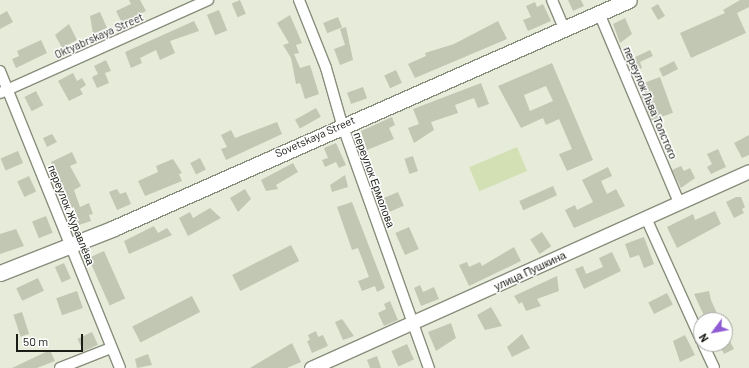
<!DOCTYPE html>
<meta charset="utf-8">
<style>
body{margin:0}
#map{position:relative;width:749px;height:368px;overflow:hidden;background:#e6ecd9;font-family:Barlow,sans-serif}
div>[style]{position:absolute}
.green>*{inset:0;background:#d3e0b3;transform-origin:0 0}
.building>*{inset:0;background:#c2c7b4;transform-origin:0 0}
.roads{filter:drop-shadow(1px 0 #888e7c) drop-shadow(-1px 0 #888e7c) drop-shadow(0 1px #888e7c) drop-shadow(0 -1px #888e7c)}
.minor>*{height:10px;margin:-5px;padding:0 5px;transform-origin:5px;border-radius:5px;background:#fff}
.tertiary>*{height:13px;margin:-6.5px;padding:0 6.5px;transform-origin:6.5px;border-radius:6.5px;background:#fff}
.secondary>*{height:15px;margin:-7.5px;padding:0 7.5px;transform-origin:7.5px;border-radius:7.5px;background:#fff}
span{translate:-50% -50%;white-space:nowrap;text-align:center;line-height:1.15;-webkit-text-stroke:3px #fff;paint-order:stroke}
.street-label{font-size:11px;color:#1a1c15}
.north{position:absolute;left:693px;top:312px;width:40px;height:40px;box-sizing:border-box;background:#fff;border:1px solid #a3a4a1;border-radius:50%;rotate:238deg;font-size:11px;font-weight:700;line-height:16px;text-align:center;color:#1a1c15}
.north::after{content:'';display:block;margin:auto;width:14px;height:18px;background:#8f5cd4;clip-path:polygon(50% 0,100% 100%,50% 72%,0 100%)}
.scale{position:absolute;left:16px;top:334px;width:67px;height:18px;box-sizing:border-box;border:2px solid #1a1c15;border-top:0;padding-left:5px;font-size:12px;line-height:14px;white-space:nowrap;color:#1a1c15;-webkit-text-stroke:3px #fff;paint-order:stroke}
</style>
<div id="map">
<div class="green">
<i style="left:517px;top:147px;width:26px;height:52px;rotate:67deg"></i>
</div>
<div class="building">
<i style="clip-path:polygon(129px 0,140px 0,146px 11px,122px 23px,116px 11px,131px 4px)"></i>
<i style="left:240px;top:0;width:15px;height:9px;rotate:67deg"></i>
<i style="clip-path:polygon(568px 0,581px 0,584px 6px,573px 11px)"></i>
<i style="clip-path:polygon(740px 0,749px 0,749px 7px,737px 13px,746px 33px,691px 58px,680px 33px,725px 13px,723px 10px)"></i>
<i style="clip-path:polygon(535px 2px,537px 7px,543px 4px,551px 21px,528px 31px,523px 20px,531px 17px,526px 6px)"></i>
<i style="left:658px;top:4px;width:14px;height:8px;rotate:60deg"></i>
<i style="left:219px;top:10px;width:22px;height:13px;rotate:68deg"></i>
<i style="clip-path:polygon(7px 11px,13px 22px,0 29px,0 15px)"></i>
<i style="clip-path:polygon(100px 12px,107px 28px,93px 34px,90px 16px)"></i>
<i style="clip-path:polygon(290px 15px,302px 43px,296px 45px,299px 53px,294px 54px,300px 68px,310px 65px,319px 94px,305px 99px,300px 83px,296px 84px,291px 58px,283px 45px,289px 43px,277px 23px)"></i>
<i style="left:338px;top:17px;width:11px;height:16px;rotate:68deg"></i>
<i style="clip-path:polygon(625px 18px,632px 34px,620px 43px,613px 24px)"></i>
<i style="clip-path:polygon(194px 21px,199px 31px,170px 41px,175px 53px,160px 60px,156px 50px,140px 58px,142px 63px,131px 68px,125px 52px)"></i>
<i style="clip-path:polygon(498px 21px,507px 39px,415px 78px,408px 64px,426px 56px,425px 53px,454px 44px)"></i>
<i style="clip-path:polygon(69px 24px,77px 40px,62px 48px,55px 35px)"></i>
<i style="clip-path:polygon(346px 27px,353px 60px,340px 65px,334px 49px,345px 45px,340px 29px)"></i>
<i style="clip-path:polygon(41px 40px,47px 53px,16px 68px,12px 59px,19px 56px,17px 51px)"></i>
<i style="clip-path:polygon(650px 50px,653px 56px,640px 62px,642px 68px,633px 72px,627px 61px)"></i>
<i style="clip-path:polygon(106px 60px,111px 71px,105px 73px,109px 83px,97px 88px,92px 77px,98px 74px,94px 66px)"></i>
<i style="left:674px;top:61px;width:9px;height:17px;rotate:63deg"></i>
<i style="clip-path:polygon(evenodd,552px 63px,593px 160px,567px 171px,559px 154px,572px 149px,559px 119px,546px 125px,543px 118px,521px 128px,498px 86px,552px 63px,546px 86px,553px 101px,530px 111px,524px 95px,546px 86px)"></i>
<i style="left:396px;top:70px;width:14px;height:13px;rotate:65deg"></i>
<i style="clip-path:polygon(73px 73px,77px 81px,82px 78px,86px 85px,80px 89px,83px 94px,69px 101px,58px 81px)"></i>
<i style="left:660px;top:77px;width:38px;height:24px;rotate:70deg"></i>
<i style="clip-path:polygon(481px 83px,489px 104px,478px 108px,474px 98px,455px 105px,458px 113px,431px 122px,434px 130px,414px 143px,408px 128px,419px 124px,413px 109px)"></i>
<i style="left:363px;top:87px;width:12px;height:17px;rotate:70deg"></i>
<i style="left:36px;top:91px;width:16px;height:13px;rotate:63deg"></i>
<i style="left:316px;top:108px;width:10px;height:24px;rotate:61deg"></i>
<i style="clip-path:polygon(392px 117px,395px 125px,389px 128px,394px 139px,367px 150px,361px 131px)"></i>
<i style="clip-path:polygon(277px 122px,282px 134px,226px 160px,221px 149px,227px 147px,221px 135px,231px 130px,235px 138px)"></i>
<i style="clip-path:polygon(52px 134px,57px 142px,47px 147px,43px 138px)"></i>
<i style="clip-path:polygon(749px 135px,749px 155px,742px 158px,734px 143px)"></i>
<i style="clip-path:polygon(336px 143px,346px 165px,339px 168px,336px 162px,325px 167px,322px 160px,328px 158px,324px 148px)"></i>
<i style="clip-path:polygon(718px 149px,726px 167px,711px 174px,707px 167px,712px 164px,707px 154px)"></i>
<i style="left:18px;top:151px;width:13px;height:19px;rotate:67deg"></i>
<i style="clip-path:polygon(72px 152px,77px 163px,70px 166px,81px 186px,74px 190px,80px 207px,89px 203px,93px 214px,89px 215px,91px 221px,79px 225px,51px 162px)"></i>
<i style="left:413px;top:156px;width:16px;height:9px;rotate:72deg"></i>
<i style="left:200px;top:158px;width:13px;height:11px;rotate:63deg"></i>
<i style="clip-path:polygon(173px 159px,182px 173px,179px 174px,182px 181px,145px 196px,138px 181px,158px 172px,156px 166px)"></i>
<i style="clip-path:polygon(293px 163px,298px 172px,276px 185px,278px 189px,266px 191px,261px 180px)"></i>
<i style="clip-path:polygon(681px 166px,684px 171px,690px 168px,695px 178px,681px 188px,672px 170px)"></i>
<i style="clip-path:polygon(608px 167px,612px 176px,601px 181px,607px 194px,616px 189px,625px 206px,574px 228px,565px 210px,575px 205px,577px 210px,593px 202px,582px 180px)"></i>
<i style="clip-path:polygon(345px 175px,348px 187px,332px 192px,330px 185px)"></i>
<i style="left:29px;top:176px;width:17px;height:13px;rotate:65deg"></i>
<i style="left:553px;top:186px;width:10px;height:37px;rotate:66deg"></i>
<i style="clip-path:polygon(117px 189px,120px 194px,126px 192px,131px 204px,117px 210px,109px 192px)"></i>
<i style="clip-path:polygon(245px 189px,251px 199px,238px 212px,230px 198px)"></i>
<i style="left:398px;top:192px;width:15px;height:16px;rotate:67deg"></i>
<i style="clip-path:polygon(736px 197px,741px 197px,745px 207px,742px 209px,744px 213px,734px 218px,726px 202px)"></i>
<i style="clip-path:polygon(352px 202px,385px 288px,377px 292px,375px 286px,362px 291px,358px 281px,369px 277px,358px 248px,352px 250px,337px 207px)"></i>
<i style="clip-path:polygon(210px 208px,221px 218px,188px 236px,179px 218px,190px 212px,193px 218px)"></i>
<i style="clip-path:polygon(715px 211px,721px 224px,677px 248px,667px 227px,693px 214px,695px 220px)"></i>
<i style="left:46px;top:216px;width:18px;height:15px;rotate:68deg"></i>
<i style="clip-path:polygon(154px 226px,158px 233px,167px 228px,172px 235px,129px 254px,124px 241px)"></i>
<i style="left:409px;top:227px;width:24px;height:15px;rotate:66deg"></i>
<i style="clip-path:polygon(16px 229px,24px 246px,0 254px,0 234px)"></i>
<i style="left:542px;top:232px;width:17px;height:14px;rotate:57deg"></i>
<i style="clip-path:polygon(644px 237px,654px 264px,644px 268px,639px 255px,630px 258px,625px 244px)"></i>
<i style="left:291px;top:245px;width:18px;height:66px;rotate:63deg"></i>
<i style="clip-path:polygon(514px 247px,521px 261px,469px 286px,459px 265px,467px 262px,469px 267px,480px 262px,482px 266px)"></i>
<i style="left:104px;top:251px;width:52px;height:17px;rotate:66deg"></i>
<i style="clip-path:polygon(612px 252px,621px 271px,584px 289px,575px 269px,583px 266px,586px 274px,603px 267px,599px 258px)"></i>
<i style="left:64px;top:263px;width:17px;height:10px;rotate:66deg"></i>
<i style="clip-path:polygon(557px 276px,559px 291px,537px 299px,541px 306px,526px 311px,522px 302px,519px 304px,514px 296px)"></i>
<i style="left:38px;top:278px;width:14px;height:24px;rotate:65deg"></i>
<i style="clip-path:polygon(420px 285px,423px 292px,434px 287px,439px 299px,421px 306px,414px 288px)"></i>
<i style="left:77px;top:291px;width:18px;height:22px;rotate:71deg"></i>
<i style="clip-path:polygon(709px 291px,711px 300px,720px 320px,706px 320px,694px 294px)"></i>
<i style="left:667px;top:293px;width:13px;height:21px;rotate:63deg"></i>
<i style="left:192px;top:296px;width:18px;height:67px;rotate:63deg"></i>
<i style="clip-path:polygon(390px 301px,398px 320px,384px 326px,378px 313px,386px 309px,384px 304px)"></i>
<i style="clip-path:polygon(491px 307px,502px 326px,485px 330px,477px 315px)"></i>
<i style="left:22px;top:312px;width:23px;height:9px;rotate:72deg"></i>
<i style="clip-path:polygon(342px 319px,354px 336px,343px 340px,335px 322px)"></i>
<i style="clip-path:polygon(451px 323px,456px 338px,436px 351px,428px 332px)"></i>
<i style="clip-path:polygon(316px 331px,318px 337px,323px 335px,328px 346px,312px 353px,307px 341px,310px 340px,308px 335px)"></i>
<i style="left:92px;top:332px;width:14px;height:16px;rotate:65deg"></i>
<i style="clip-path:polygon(725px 332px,734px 349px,724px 354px,719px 344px,725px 344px)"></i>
<i style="clip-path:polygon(522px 334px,530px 348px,512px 357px,507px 347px)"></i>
<i style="clip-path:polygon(685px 335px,695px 355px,680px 362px,673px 341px)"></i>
<i style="clip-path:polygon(292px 343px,301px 362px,287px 368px,250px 368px)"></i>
<i style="left:407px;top:344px;width:17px;height:17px;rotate:66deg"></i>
<i style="clip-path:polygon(50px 350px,55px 361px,37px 368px,12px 368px)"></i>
<i style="clip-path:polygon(148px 354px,152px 365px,137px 368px,135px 359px)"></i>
<i style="clip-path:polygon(377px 356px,381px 368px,370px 368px,367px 360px)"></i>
</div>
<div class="roads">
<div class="minor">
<i style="left:299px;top:0;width:73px;rotate:68.3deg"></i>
<i style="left:326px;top:68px;width:58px;rotate:74.1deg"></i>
<i style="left:342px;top:124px;width:259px;rotate:70.4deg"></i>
<i style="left:552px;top:0;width:30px;rotate:67deg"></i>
<i style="left:599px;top:13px;width:205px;rotate:67.1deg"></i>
<i style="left:0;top:71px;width:320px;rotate:68deg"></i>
<i style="left:0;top:93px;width:228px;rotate:-24.1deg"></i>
<i style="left:646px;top:218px;width:134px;rotate:65.7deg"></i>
<i style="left:703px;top:344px;width:26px;rotate:65deg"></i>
<i style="left:60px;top:368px;width:55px;rotate:-21.4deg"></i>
</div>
<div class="tertiary">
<i style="left:311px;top:368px;width:480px;rotate:-24.2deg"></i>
</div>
<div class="secondary">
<i style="left:0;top:273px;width:123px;rotate:-21.5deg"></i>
<i style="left:114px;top:228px;width:563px;rotate:-23.88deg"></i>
</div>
</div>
<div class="street-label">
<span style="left:99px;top:36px;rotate:-24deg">Oktyabrskaya Street</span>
<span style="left:650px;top:103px;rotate:67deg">переулок Льва Толстого</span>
<span style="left:315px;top:137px;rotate:-24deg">Sovetskaya Street</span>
<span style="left:374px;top:180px;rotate:70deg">переулок Ермолова</span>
<span style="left:71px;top:215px;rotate:68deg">переулок Журавлёва</span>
<span style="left:530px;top:271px;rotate:-25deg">улица Пушкина</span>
</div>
<div class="north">N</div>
<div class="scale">50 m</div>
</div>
